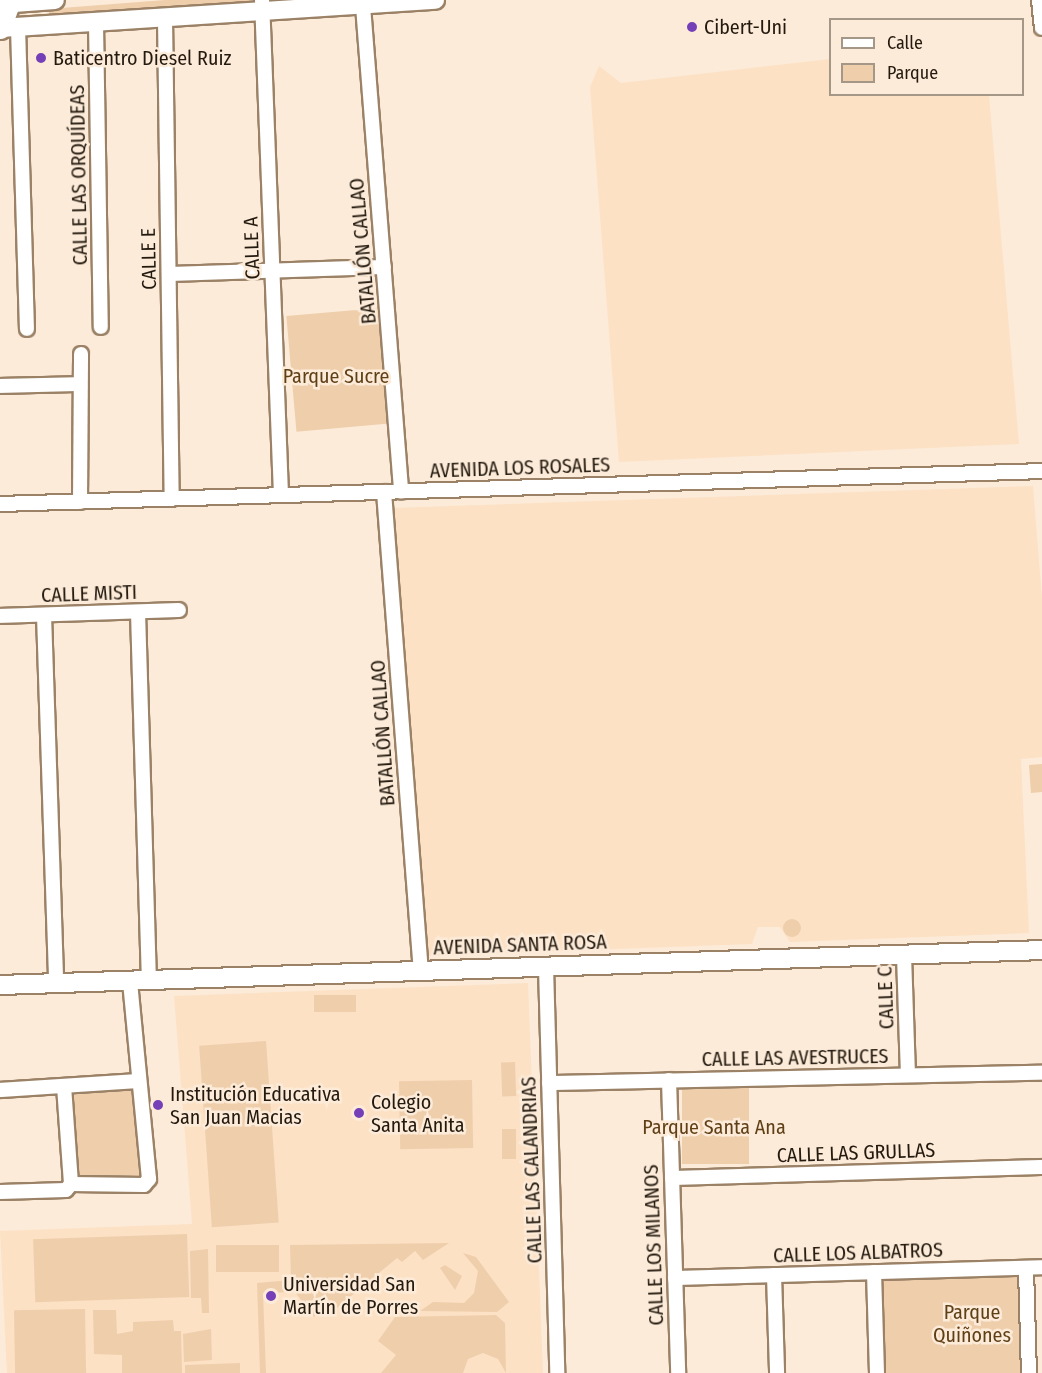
<!DOCTYPE html>
<meta charset="utf-8">
<style>
body{margin:0}
#map{position:relative;width:1042px;height:1373px;overflow:hidden;background:#fcebd9;font-family:"Fira Sans Condensed",sans-serif}
div>[style]{position:absolute}
.built>*{inset:0;background:#fce1c5}
.green>*{inset:0;background:#efceab;transform-origin:0 0}
.round{border-radius:50%}
.roads{filter:drop-shadow(2px 0 #9b8267) drop-shadow(-2px 0 #9b8267) drop-shadow(0 2px #9b8267) drop-shadow(0 -2px #9b8267)}
.street>*{height:14px;margin:-7px;padding:0 7px;transform-origin:7px;border-radius:7px;background:#fff}
.secondary>*{height:18px;margin:-9px;padding:0 9px;transform-origin:9px;border-radius:9px;background:#fff}
.primary>*{height:21px;margin:-10.5px;padding:0 10.5px;transform-origin:10.5px;border-radius:10.5px;background:#fff}
.dots>*{width:16px;height:16px;translate:-50% -50%;box-sizing:border-box;border:3px solid #fcebd9;border-radius:50%}
span{translate:-50% -50%;white-space:nowrap;text-align:center;line-height:1.15;-webkit-text-stroke:5px #fcebd9;paint-order:stroke}
.poi-label{font-size:20px;color:#23190e}
.left{translate:0 -50%;text-align:left}
.street-label{font-size:20px;color:#23190e}
.park-label{font-size:20px;color:#5f3f16}
.legend{position:absolute;left:829px;top:18px;width:195px;height:78px;box-sizing:border-box;background:#fcebd9;border:2px solid #a59788;margin:0;padding:8px 10px;list-style:none;font-size:18px;color:#23190e}
.legend li{display:flex;align-items:center;gap:12px;height:30px}
.legend b{width:30px;border:2px solid #a59788}
</style>
<div id="map">
<div class="built">
<i style="clip-path:polygon(830px 59px,830px 94px,989px 95px,1019px 444px,619px 462px,590px 87px,599px 66px,621px 83px)"></i>
<i style="clip-path:polygon(1033px 486px,1042px 598px,1042px 757px,1021px 759px,1029px 933px,790px 942px,780px 927px,758px 927px,752px 944px,429px 956px,393px 508px)"></i>
<i style="clip-path:polygon(528px 983px,543px 1373px,7px 1373px,0 1231px,192px 1224px,174px 996px)"></i>
</div>
<div class="green">
<i style="clip-path:polygon(165px 0,252px 0,253px 6px,49px 20px,49px 9px)"></i>
<i style="left:379px;top:308px;width:116px;height:93px;rotate:85deg"></i>
<i style="clip-path:polygon(1042px 764px,1042px 792px,1031px 793px,1029px 765px)"></i>
<i class="round" style="left:783px;top:919px;width:18px;height:18px"></i>
<i style="left:356px;top:995px;width:17px;height:42px;rotate:90deg"></i>
<i style="left:266px;top:1041px;width:182px;height:67px;rotate:86deg"></i>
<i style="left:515px;top:1062px;width:34px;height:14px;rotate:88deg"></i>
<i style="left:472px;top:1080px;width:68px;height:73px;rotate:89deg"></i>
<i style="left:682px;top:1088px;width:67px;height:76px"></i>
<i style="clip-path:polygon(135px 1089px,145px 1173px,137px 1179px,79px 1179px,71px 1095px)"></i>
<i style="left:502px;top:1129px;width:14px;height:30px"></i>
<i style="left:187px;top:1234px;width:63px;height:154px;rotate:88deg"></i>
<i style="clip-path:polygon(449px 1243px,423px 1260px,415px 1251px,402px 1262px,397px 1258px,332px 1312px,328px 1307px,314px 1317px,295px 1292px,263px 1293px,266px 1373px,260px 1373px,257px 1283px,291px 1280px,290px 1245px)"></i>
<i style="left:279px;top:1245px;width:27px;height:63px;rotate:90deg"></i>
<i style="clip-path:polygon(208px 1249px,209px 1313px,202px 1313px,201px 1298px,191px 1298px,190px 1251px)"></i>
<i style="clip-path:polygon(463px 1253px,476px 1257px,509px 1302px,497px 1312px,420px 1311px,433px 1302px,464px 1303px,474px 1293px,478px 1271px)"></i>
<i style="clip-path:polygon(445px 1265px,462px 1276px,455px 1290px,440px 1268px)"></i>
<i style="left:1019px;top:1276px;width:97px;height:137px;rotate:88deg"></i>
<i style="left:85px;top:1309px;width:64px;height:71px;rotate:89deg"></i>
<i style="clip-path:polygon(93px 1310px,116px 1310px,117px 1334px,133px 1331px,133px 1322px,173px 1320px,174px 1331px,181px 1331px,182px 1373px,122px 1373px,122px 1355px,94px 1354px)"></i>
<i style="clip-path:polygon(496px 1315px,505px 1323px,506px 1373px,498px 1359px,483px 1353px,468px 1359px,463px 1373px,381px 1373px,396px 1355px,378px 1341px,395px 1317px)"></i>
<i style="clip-path:polygon(211px 1329px,212px 1360px,184px 1362px,183px 1334px)"></i>
<i style="clip-path:polygon(240px 1363px,240px 1373px,185px 1373px,185px 1365px)"></i>
</div>
<div class="roads">
<div class="street">
<i style="left:262px;top:0;width:495px;rotate:87.8deg"></i>
<i style="left:1039px;top:0;width:28px;rotate:84deg"></i>
<i style="left:363px;top:6px;width:487px;rotate:85.5deg"></i>
<i style="left:165px;top:19px;width:480px;rotate:89.2deg"></i>
<i style="left:96px;top:23px;width:304px;rotate:89.1deg"></i>
<i style="left:18px;top:27px;width:302px;rotate:88.3deg"></i>
<i style="left:169px;top:274px;width:215px;rotate:-1.9deg"></i>
<i style="left:0;top:386px;width:80px;rotate:-1.4deg"></i>
<i style="left:384px;top:492px;width:480px;rotate:85.6deg"></i>
<i style="left:80px;top:502px;width:148px;rotate:-89.6deg"></i>
<i style="left:0;top:504px;width:1043px;rotate:-1.81deg"></i>
<i style="left:138px;top:612px;width:368px;rotate:88.3deg"></i>
<i style="left:44px;top:615px;width:368px;rotate:88.1deg"></i>
<i style="left:0;top:616px;width:179px;rotate:-1.9deg"></i>
<i style="left:904px;top:955px;width:120px;rotate:88.1deg"></i>
<i style="left:546px;top:967px;width:406px;rotate:88.4deg"></i>
<i style="left:669px;top:1080px;width:293px;rotate:88.2deg"></i>
<i style="left:549px;top:1083px;width:493px;rotate:-1.2deg"></i>
<i style="left:64px;top:1086px;width:98px;rotate:85.9deg"></i>
<i style="left:0;top:1090px;width:139px;rotate:-3.7deg"></i>
<i style="left:672px;top:1178px;width:370px;rotate:-1.7deg"></i>
<i style="left:71px;top:1184px;width:73px;rotate:0.8deg"></i>
<i style="left:144px;top:1185px;width:8px;rotate:-50deg"></i>
<i style="left:149px;top:1179px;width:199px;rotate:-95.5deg"></i>
<i style="left:0;top:1192px;width:66px;rotate:-1.7deg"></i>
<i style="left:66px;top:1190px;width:8px;rotate:-50deg"></i>
<i style="left:1026px;top:1268px;width:105px;rotate:88.4deg"></i>
<i style="left:874px;top:1272px;width:101px;rotate:88.3deg"></i>
<i style="left:774px;top:1275px;width:98px;rotate:88.2deg"></i>
<i style="left:675px;top:1278px;width:367px;rotate:-1.7deg"></i>
</div>
<div class="secondary">
<i style="left:0;top:4px;width:55px;rotate:-4.2deg"></i>
<i style="left:0;top:28px;width:436px;rotate:-3.7deg"></i>
<i style="left:0;top:985px;width:1043px;rotate:-1.92deg"></i>
</div>
<div class="primary">
<i style="left:0;top:28px;width:30px;rotate:-70deg"></i>
</div>
</div>
<div class="dots">
<i style="left:692px;top:27px;background:#7540b7"></i>
<i style="left:41px;top:58px;background:#7540b7"></i>
<i style="left:158px;top:1105px;background:#7540b7"></i>
<i style="left:359px;top:1113px;background:#7540b7"></i>
<i style="left:271px;top:1296px;background:#7540b7"></i>
</div>
<div class="poi-label">
<span class="left" style="left:704px;top:27px">Cibert-Uni</span>
<span class="left" style="left:53px;top:58px">Baticentro Diesel Ruiz</span>
<span class="left" style="left:170px;top:1106px">Institución Educativa<br>San Juan Macias</span>
<span class="left" style="left:371px;top:1114px">Colegio<br>Santa Anita</span>
<span class="left" style="left:283px;top:1296px">Universidad San<br>Martín de Porres</span>
</div>
<div class="street-label">
<span style="left:79px;top:175px;rotate:-91deg">CALLE LAS ORQUÍDEAS</span>
<span style="left:252px;top:248px;rotate:-92deg">CALLE A</span>
<span style="left:363px;top:251px;rotate:-95deg">BATALLÓN CALLAO</span>
<span style="left:149px;top:259px;rotate:-91deg">CALLE E</span>
<span style="left:520px;top:468px;rotate:-2deg">AVENIDA LOS ROSALES</span>
<span style="left:89px;top:594px;rotate:-2deg">CALLE MISTI</span>
<span style="left:383px;top:733px;rotate:-94deg">BATALLÓN CALLAO</span>
<span style="left:520px;top:945px;rotate:-2deg">AVENIDA SANTA ROSA</span>
<span style="left:886px;top:998px;rotate:-92deg">CALLE C</span>
<span style="left:795px;top:1058px;rotate:-1deg">CALLE LAS AVESTRUCES</span>
<span style="left:856px;top:1153px;rotate:-2deg">CALLE LAS GRULLAS</span>
<span style="left:532px;top:1170px;rotate:-92deg">CALLE LAS CALANDRIAS</span>
<span style="left:654px;top:1245px;rotate:-92deg">CALLE LOS MILANOS</span>
<span style="left:858px;top:1253px;rotate:-2deg">CALLE LOS ALBATROS</span>
</div>
<div class="park-label">
<span style="left:336px;top:376px">Parque Sucre</span>
<span style="left:714px;top:1127px">Parque Santa Ana</span>
<span style="left:972px;top:1324px">Parque<br>Quiñones</span>
</div>
<ul class="legend">
<li><b style="height:8px;background:#fff"></b>Calle</li>
<li><b style="height:16px;background:#efceab"></b>Parque</li>
</ul>
</div>
